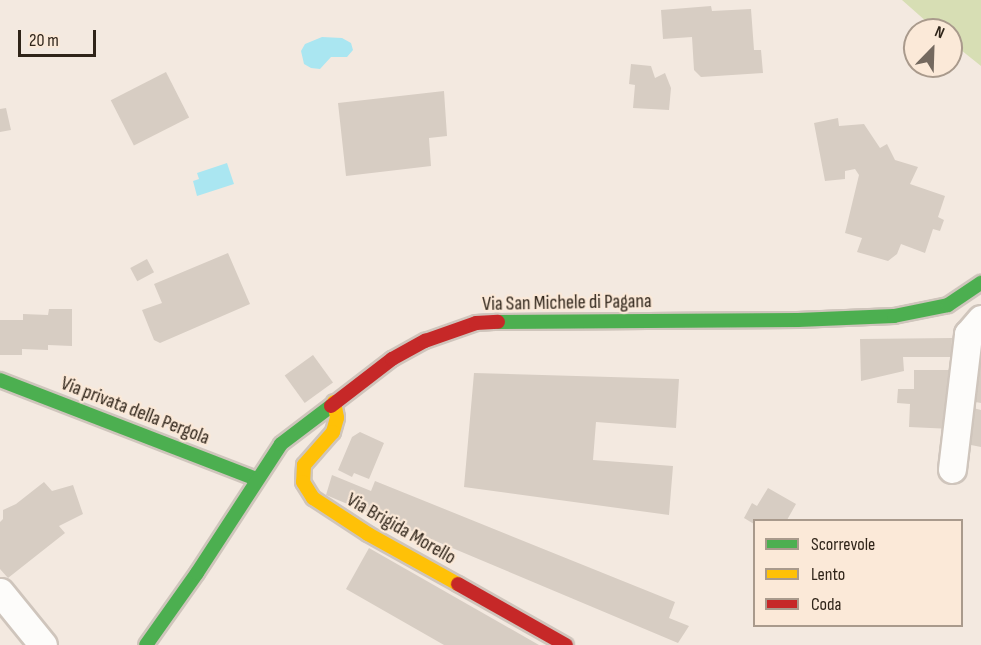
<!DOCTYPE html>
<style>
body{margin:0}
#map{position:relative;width:981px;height:645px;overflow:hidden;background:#f3e9e0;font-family:"Sofia Sans Condensed",sans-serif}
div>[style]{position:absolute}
.green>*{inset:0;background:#d7deb4}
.water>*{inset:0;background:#aae6f1}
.building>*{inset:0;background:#d7cdc3;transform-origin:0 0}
.roads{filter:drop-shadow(2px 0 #cfc5bc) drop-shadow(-2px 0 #cfc5bc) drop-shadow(0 2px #cfc5bc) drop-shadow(0 -2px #cfc5bc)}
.street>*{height:27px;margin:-13.5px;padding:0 13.5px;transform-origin:13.5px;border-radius:13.5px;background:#fdfcfa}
.fast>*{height:14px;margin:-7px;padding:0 7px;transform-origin:7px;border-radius:7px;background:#4caf50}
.slow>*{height:14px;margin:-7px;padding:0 7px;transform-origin:7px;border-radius:7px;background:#ffc107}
.jam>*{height:14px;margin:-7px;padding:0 7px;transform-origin:7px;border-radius:7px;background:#c62828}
span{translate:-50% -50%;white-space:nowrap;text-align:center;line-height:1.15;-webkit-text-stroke:4.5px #fbe9d8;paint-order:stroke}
.street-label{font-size:20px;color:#2f2419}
.legend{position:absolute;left:753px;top:519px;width:210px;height:108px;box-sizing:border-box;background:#fbe9d8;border:2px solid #a99a8c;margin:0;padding:8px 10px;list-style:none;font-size:18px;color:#2f2419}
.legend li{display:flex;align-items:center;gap:12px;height:30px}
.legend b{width:30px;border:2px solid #a99a8c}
.north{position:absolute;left:903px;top:18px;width:60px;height:60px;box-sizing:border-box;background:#fbe9d8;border:2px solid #a99a8c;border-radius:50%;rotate:23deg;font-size:16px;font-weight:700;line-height:24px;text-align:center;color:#2f2419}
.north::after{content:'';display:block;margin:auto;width:21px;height:27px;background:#74695f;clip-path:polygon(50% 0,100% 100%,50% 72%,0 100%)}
.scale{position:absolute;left:18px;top:30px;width:78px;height:27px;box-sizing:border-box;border:3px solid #2f2419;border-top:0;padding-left:8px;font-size:18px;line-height:21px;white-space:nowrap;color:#2f2419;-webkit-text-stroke:4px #fbe9d8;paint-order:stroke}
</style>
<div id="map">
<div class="green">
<i style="clip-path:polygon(902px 0,981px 0,981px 66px,951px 42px,951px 30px,936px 30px)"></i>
</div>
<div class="water">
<i style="clip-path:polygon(322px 37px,342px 38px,351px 43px,353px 50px,347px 57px,331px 57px,320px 69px,311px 68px,304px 64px,301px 51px,305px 44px)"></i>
<i style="clip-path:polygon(227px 163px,234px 184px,197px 196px,193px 181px,199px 179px,197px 173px)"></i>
</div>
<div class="building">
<i style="clip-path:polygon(711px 6px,712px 11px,751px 9px,754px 50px,761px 50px,763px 73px,701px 77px,694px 70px,692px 37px,663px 39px,661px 10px)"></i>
<i style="clip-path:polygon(631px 64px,651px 66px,655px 78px,665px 73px,671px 88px,669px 110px,633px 108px,635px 85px,629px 84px)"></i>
<i style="left:166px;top:72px;width:51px;height:62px;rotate:63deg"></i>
<i style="clip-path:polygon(444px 91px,447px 136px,429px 138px,431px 166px,346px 176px,338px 103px)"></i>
<i style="clip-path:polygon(6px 108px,11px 130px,0 132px,0 109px)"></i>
<i style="clip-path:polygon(838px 118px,839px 126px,864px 124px,880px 148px,887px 144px,895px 160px,918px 167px,910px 184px,945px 196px,938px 217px,944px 220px,940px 231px,933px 229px,925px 253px,901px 244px,897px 254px,888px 261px,857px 252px,862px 238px,845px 233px,859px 175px,855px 169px,845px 171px,845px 179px,825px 181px,814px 123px)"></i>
<i style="clip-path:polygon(228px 253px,250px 304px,160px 343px,154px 340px,142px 310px,162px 303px,154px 284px)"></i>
<i style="left:147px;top:259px;width:15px;height:19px;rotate:62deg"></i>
<i style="clip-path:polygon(49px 309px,72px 309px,72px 346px,48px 345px,48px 350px,22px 349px,22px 355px,0 355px,0 320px,23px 320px,23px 314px,48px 315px)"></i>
<i style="clip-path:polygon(952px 338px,951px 357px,903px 357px,904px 371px,861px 381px,860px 339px)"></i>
<i style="clip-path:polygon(976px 345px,981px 346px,981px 403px,970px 401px)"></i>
<i style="left:313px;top:355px;width:34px;height:35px;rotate:54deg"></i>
<i style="clip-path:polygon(914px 370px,954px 370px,952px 429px,909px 427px,910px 404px,897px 403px,898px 389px,914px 389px)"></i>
<i style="clip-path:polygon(474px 373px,679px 379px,676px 428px,596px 422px,593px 460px,673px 466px,669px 515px,464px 487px)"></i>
<i style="clip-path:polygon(969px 407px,981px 410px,981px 447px,961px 443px)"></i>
<i style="clip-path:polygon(360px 432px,384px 443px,369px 479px,354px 473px,352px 477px,338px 470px,352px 437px)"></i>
<i style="clip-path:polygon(332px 475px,371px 491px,375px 481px,675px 602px,669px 618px,689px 626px,678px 643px,326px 495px)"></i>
<i style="clip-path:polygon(44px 482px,52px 491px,73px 485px,83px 514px,59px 526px,65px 533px,8px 578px,0 569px,0 522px,3px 519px,3px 510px,16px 504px)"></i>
<i style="clip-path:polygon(768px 488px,796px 504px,787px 520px,754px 520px,754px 524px,744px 518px,752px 503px,757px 506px)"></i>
<i style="clip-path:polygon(369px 548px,539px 645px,444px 645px,346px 589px)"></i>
</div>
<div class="roads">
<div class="street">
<i style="left:952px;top:469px;width:136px;rotate:-83.2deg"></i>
<i style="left:968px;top:334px;width:20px;rotate:-49deg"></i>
<i style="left:0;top:592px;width:68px;rotate:50.9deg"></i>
</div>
<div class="fast">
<i style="left:498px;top:322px;width:300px;rotate:-0.4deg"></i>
<i style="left:798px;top:320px;width:96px;rotate:-2.4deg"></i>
<i style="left:894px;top:316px;width:55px;rotate:-11.5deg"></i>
<i style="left:948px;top:305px;width:40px;rotate:-34deg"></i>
<i style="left:0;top:380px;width:274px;rotate:21.1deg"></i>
<i style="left:146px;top:645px;width:88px;rotate:-54.7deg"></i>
<i style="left:197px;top:573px;width:154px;rotate:-56.9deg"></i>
<i style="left:281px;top:444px;width:63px;rotate:-37.2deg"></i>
</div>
<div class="slow">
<i style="left:334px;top:402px;width:16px;rotate:79deg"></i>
<i style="left:337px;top:418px;width:15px;rotate:106deg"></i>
<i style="left:333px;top:432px;width:44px;rotate:131.3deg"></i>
<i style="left:304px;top:465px;width:17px;rotate:93deg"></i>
<i style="left:303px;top:482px;width:19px;rotate:58deg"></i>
<i style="left:313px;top:498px;width:66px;rotate:33.2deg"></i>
<i style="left:368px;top:534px;width:103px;rotate:29.1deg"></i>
</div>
<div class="jam">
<i style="left:331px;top:406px;width:77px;rotate:-37.6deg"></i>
<i style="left:392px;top:359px;width:38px;rotate:-29deg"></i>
<i style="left:425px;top:341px;width:54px;rotate:-19.4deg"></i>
<i style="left:476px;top:323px;width:22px;rotate:-3deg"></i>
<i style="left:458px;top:584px;width:124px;rotate:29.5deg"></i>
</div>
</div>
<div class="street-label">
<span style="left:567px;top:303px;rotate:-1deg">Via San Michele di Pagana</span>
<span style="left:135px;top:411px;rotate:21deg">Via privata della Pergola</span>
<span style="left:401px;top:529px;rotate:30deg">Via Brigida Morello</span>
</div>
<ul class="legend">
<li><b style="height:8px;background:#4caf50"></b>Scorrevole</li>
<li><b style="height:8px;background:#ffc107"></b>Lento</li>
<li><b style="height:8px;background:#c62828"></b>Coda</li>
</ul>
<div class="north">N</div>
<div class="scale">20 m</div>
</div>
